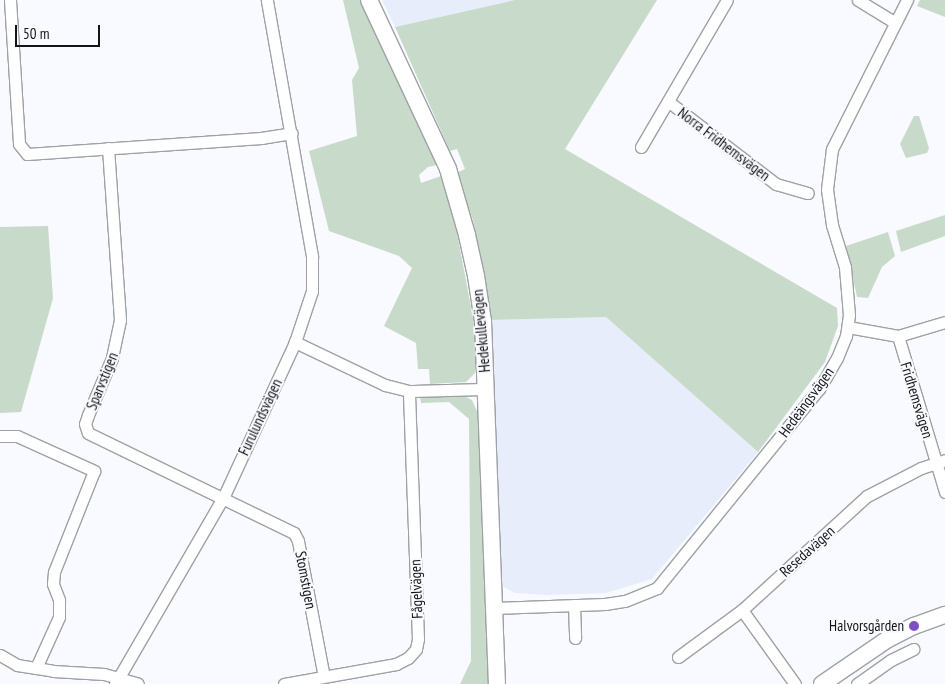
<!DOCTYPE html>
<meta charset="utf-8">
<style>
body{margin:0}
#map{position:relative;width:945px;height:684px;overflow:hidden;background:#f8faff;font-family:"PT Sans Narrow",sans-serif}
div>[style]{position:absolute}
.built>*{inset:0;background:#e7edfa}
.green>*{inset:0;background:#c8dac9}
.roads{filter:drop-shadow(1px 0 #9ea1a6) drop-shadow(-1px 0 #9ea1a6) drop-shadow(0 1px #9ea1a6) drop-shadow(0 -1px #9ea1a6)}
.street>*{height:11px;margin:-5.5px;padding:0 5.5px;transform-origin:5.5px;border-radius:5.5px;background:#fff}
.secondary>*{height:16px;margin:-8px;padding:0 8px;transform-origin:8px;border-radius:8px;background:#fff}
.dots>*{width:14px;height:14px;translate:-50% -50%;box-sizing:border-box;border:2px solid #f8faff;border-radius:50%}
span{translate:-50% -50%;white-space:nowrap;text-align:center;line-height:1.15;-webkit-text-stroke:4px #f8faff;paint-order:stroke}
.street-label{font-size:15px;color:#131416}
.poi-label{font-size:15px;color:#131416}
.right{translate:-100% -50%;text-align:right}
.scale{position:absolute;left:15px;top:25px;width:85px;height:22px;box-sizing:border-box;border:2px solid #131416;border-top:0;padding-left:6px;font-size:15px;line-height:18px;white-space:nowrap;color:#131416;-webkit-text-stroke:4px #f8faff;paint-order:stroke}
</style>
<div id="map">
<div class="built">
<i style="clip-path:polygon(382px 0,515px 0,395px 27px)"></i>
<i style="clip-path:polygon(606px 317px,758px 452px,652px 579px,606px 593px,546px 595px,515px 593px,502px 586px,498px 565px,491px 320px)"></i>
</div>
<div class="green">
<i style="clip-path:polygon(343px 0,361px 0,426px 138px,437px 165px,428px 167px,419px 175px,421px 183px,441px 176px,455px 222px,476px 334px,477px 361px,475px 373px,466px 382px,430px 384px,429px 369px,418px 369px,416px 343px,384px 326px,412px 268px,399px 256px,329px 231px,309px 151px,357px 136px,352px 80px,359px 68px)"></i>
<i style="clip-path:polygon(515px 0,657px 0,565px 149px,837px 308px,838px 326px,825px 362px,758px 452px,606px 317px,491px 320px,473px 220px,456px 173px,465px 169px,457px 149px,450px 151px,395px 27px)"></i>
<i style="clip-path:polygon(920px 0,945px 0,945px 17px,917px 6px)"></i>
<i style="clip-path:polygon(914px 116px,919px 116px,929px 148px,927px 153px,906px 158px,900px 144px)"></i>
<i style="clip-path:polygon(945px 215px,945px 236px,901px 252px,896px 231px)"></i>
<i style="clip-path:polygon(48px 226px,53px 298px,21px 412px,0 413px,0 227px)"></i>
<i style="clip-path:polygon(888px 232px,895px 256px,882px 267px,868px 298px,857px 297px,846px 246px)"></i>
<i style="clip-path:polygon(420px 396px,464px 396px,472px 400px,480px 418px,491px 684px,460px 684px,471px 661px,469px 419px,449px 402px,421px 403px)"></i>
</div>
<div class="roads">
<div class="street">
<i style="left:10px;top:0;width:144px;rotate:86.4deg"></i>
<i style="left:19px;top:144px;width:13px;rotate:51deg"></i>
<i style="left:27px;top:154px;width:235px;rotate:-3.9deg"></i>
<i style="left:261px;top:138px;width:31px;rotate:-9deg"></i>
<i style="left:858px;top:0;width:42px;rotate:31.4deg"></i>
<i style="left:669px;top:102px;width:135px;rotate:37.5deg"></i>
<i style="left:776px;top:184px;width:33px;rotate:16deg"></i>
<i style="left:641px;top:147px;width:170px;rotate:-59.7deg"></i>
<i style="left:108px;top:148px;width:172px;rotate:86deg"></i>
<i style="left:120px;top:320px;width:39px;rotate:102deg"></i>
<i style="left:112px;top:358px;width:62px;rotate:112.8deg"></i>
<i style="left:88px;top:415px;width:9px;rotate:108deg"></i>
<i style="left:85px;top:424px;width:9px;rotate:72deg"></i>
<i style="left:88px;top:433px;width:229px;rotate:25.9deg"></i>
<i style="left:294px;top:533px;width:9px;rotate:63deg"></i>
<i style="left:298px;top:541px;width:138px;rotate:79.2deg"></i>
<i style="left:848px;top:327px;width:51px;rotate:10.2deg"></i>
<i style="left:898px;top:336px;width:49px;rotate:-16.6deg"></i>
<i style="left:898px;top:336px;width:163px;rotate:73.2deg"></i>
<i style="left:409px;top:391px;width:77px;rotate:-1.5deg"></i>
<i style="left:0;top:436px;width:17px"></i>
<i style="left:17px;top:436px;width:85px;rotate:24.4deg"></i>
<i style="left:94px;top:471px;width:109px;rotate:111.6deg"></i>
<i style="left:54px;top:572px;width:12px;rotate:95deg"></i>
<i style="left:53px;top:584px;width:17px;rotate:69deg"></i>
<i style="left:59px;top:600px;width:17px;rotate:90deg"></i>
<i style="left:59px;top:617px;width:56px;rotate:114.3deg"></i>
<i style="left:574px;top:605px;width:33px;rotate:88deg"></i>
<i style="left:494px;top:608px;width:111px;rotate:-2.1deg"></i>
<i style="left:605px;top:604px;width:20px;rotate:-9deg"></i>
<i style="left:625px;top:601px;width:35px;rotate:-22deg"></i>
<i style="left:657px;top:588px;width:257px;rotate:-50.9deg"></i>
<i style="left:819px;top:389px;width:36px;rotate:-60deg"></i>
<i style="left:837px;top:358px;width:24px;rotate:-68deg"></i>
<i style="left:846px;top:336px;width:21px;rotate:-82deg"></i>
<i style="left:849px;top:315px;width:48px;rotate:-94.8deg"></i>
<i style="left:845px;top:267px;width:44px;rotate:-107.2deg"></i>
<i style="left:832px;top:225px;width:36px;rotate:-98deg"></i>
<i style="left:827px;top:189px;width:40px;rotate:-82.9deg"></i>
<i style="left:832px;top:149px;width:167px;rotate:-63.3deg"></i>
<i style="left:742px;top:610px;width:91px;rotate:54.4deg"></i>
<i style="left:0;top:655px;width:20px;rotate:30deg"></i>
<i style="left:17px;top:665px;width:36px;rotate:9deg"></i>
<i style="left:53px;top:671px;width:51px;rotate:3.4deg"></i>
<i style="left:104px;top:674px;width:35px;rotate:16deg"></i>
<i style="left:678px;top:657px;width:79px;rotate:-36.3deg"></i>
<i style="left:742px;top:610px;width:169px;rotate:-42.4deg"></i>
<i style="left:867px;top:496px;width:61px;rotate:-27.4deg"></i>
<i style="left:921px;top:468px;width:25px;rotate:-18deg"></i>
<i style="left:115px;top:684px;width:215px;rotate:-59.9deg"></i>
<i style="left:223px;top:498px;width:172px;rotate:-65.2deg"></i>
<i style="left:295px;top:342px;width:54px;rotate:-71.6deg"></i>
<i style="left:312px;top:291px;width:35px;rotate:-90deg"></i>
<i style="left:312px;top:256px;width:260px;rotate:-100deg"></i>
<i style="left:284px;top:684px;width:114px;rotate:-10.1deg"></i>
<i style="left:396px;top:664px;width:13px;rotate:-27deg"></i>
<i style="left:408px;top:658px;width:12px;rotate:-48deg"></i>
<i style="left:416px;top:649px;width:10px;rotate:-79deg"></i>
<i style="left:418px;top:639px;width:248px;rotate:-92.1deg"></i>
<i style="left:409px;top:391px;width:25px;rotate:-166deg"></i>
<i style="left:385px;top:385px;width:100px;rotate:-154.5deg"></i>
<i style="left:857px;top:684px;width:42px;rotate:-35.2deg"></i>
<i style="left:891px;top:660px;width:25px;rotate:-26deg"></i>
</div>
<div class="secondary">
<i style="left:369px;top:0;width:187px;rotate:64.9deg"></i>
<i style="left:448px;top:169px;width:69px;rotate:73.9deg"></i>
<i style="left:467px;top:235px;width:42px;rotate:77.6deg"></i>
<i style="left:476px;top:276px;width:46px;rotate:81.2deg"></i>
<i style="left:483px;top:321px;width:363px;rotate:87.8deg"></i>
<i style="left:822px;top:684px;width:80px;rotate:-34.3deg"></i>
<i style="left:888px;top:639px;width:29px;rotate:-27deg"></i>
<i style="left:914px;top:626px;width:33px;rotate:-20deg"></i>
</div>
</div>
<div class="dots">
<i style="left:914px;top:626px;background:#814dc4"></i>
</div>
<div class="street-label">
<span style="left:724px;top:144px;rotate:37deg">Norra Fridhemsvägen</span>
<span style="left:481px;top:331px;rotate:-95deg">Hedekullevägen</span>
<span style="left:102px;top:381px;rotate:-68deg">Sparvstigen</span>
<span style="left:917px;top:400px;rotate:73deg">Fridhemsvägen</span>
<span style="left:806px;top:402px;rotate:-54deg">Hedeängsvägen</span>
<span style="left:260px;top:417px;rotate:-65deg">Furulundsvägen</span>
<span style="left:807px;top:551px;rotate:-42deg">Resedavägen</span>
<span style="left:306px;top:580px;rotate:79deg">Stomstigen</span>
<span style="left:416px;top:589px;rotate:-92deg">Fågelvägen</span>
</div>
<div class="poi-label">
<span class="right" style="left:904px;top:626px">Halvorsgården</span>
</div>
<div class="scale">50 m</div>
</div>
